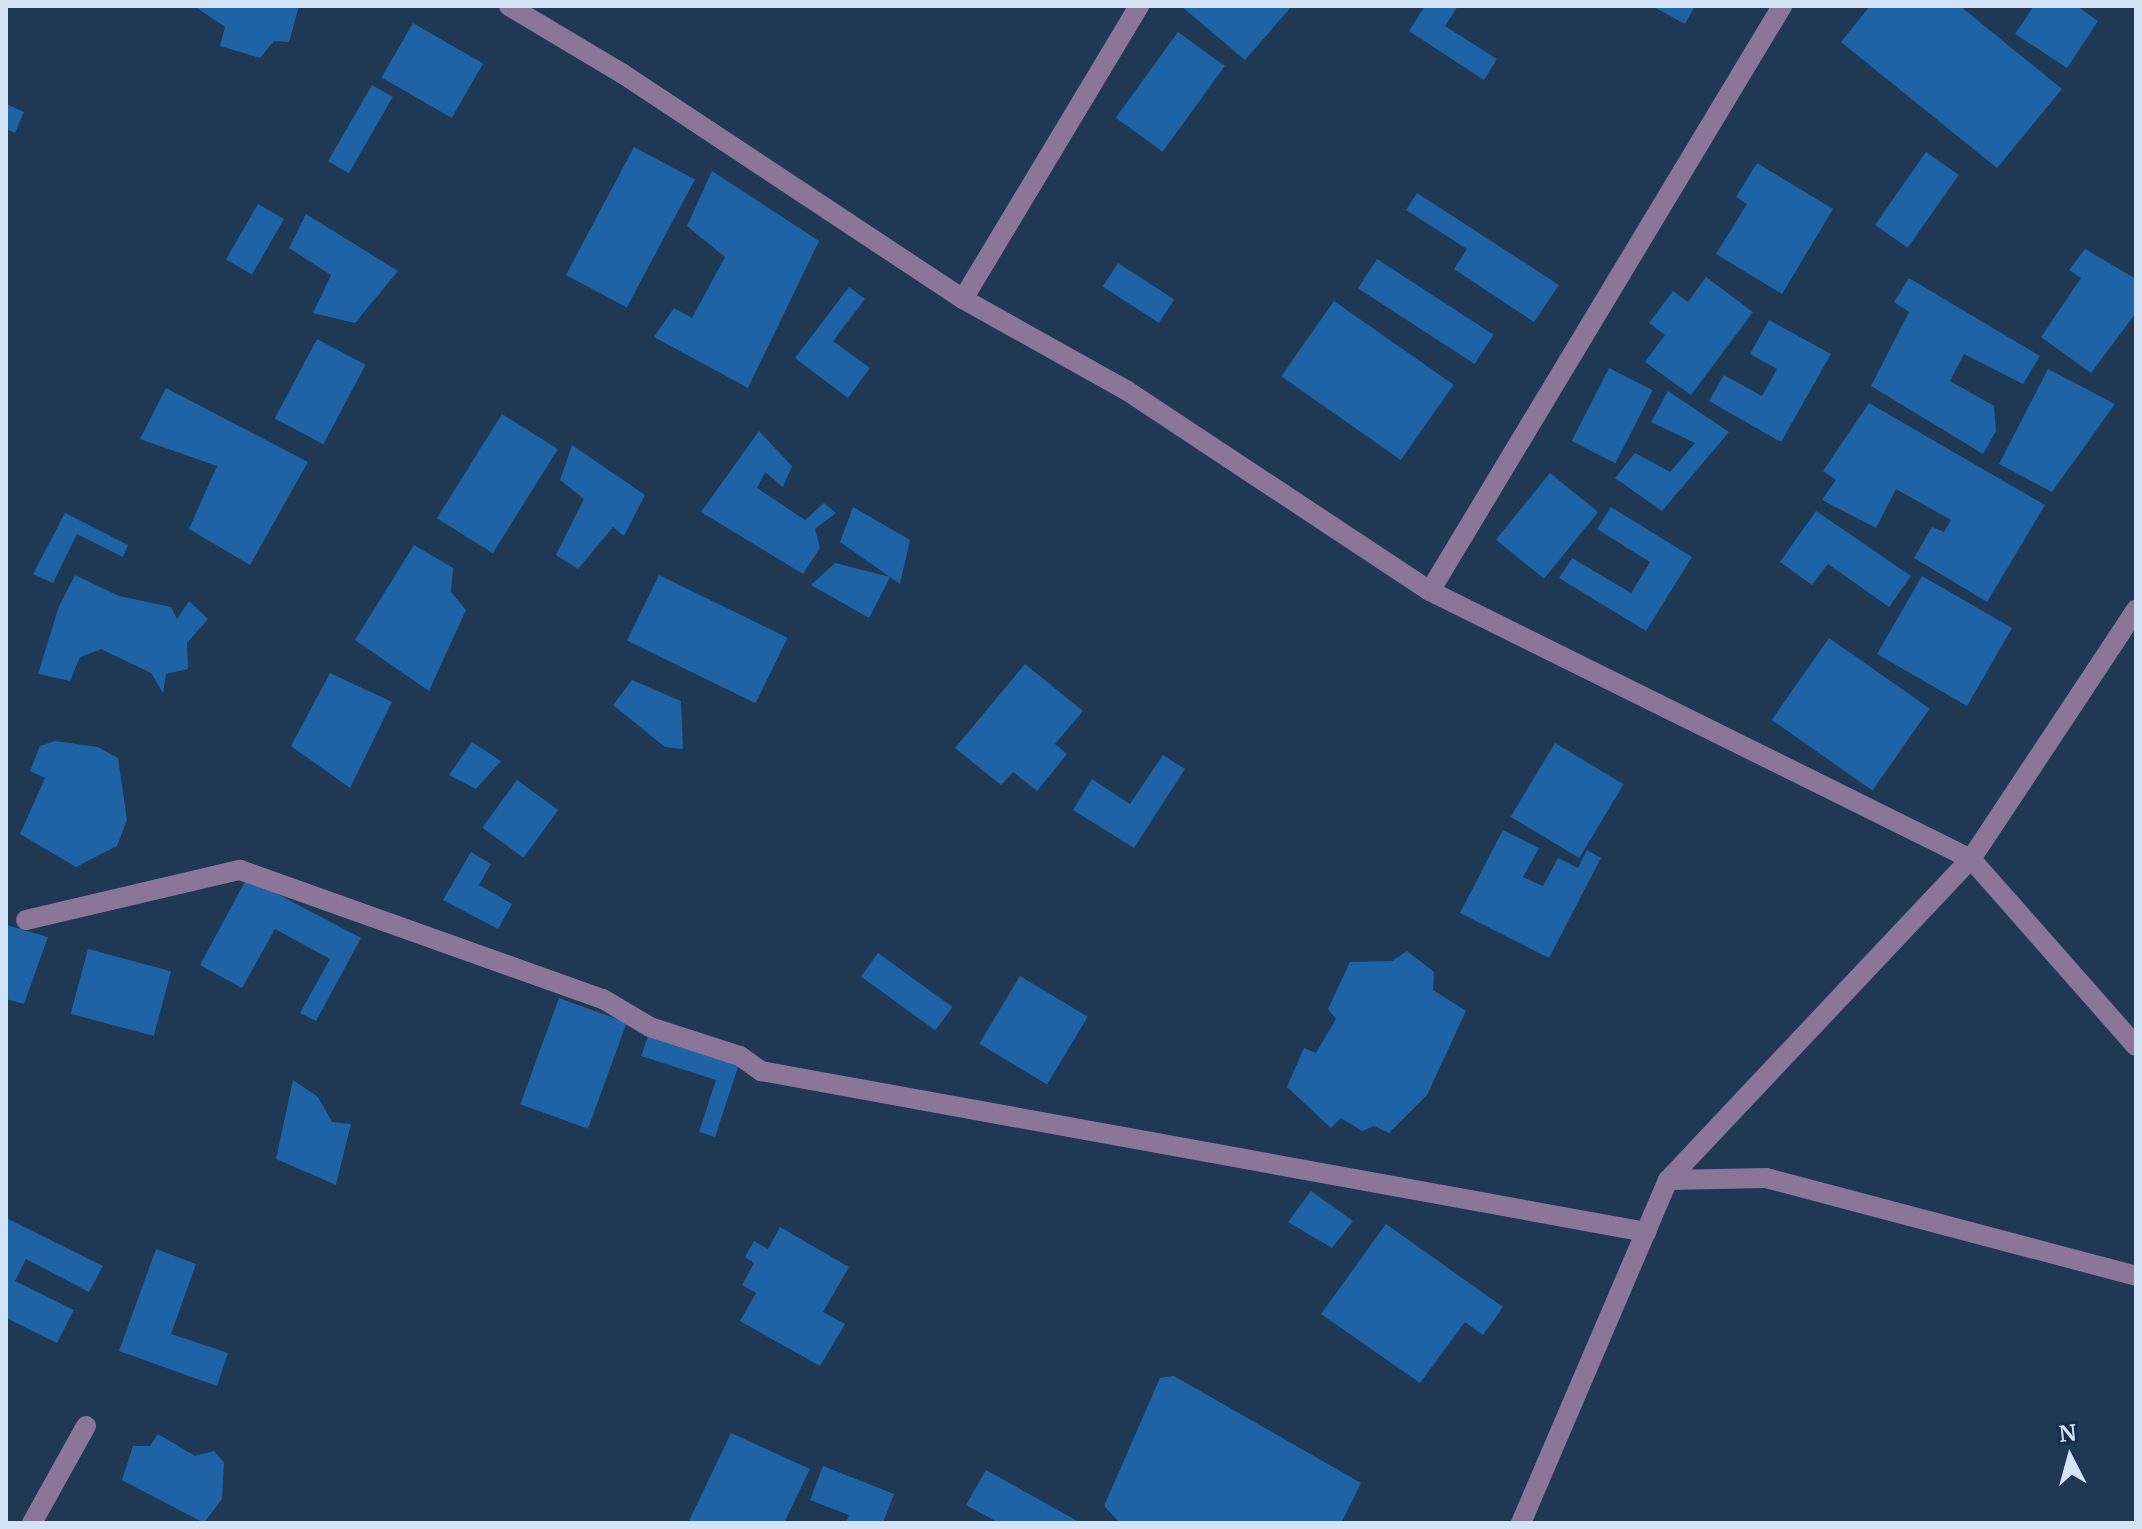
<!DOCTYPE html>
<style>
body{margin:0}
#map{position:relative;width:2142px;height:1529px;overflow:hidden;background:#1f3854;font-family:Merriweather,serif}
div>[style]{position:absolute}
.building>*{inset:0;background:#1d63a6;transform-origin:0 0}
.minor>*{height:20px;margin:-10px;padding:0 10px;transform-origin:10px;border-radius:10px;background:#8b7699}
span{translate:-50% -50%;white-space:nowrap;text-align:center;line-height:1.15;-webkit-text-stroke:8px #152e49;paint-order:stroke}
.frame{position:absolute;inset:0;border:8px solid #d4e3f5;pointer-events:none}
.north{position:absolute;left:2030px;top:1417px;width:80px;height:80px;-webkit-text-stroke:6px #152e49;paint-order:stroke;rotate:354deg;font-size:22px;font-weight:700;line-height:32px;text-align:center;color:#d4e3f5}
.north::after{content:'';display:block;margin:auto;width:28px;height:36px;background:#d4e3f5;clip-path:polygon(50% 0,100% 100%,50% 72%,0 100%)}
</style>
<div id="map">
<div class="building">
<i style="clip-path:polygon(194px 6px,299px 6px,289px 42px,274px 41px,260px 58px,220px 46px,225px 27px)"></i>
<i style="clip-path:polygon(1181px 6px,1292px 6px,1245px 60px)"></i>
<i style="clip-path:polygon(1425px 6px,1458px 6px,1445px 26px,1497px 59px,1484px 80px,1409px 31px)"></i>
<i style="clip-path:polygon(1652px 6px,1695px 6px,1685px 24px)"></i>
<i style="clip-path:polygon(1870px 6px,1960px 6px,2062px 89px,1997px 168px,1841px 42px)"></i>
<i style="clip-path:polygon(2034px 6px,2077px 6px,2098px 21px,2067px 68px,2015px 34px)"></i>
<i style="left:413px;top:23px;width:81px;height:63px;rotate:30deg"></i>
<i style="left:1178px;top:32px;width:58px;height:106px;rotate:36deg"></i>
<i style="left:372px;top:85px;width:24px;height:88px;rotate:30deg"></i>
<i style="clip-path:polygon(6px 104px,24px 112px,15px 133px,6px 129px)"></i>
<i style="left:634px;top:147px;width:69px;height:145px;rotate:28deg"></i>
<i style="left:1926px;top:152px;width:40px;height:89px;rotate:35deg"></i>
<i style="clip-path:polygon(1757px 163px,1833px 209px,1782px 294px,1716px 254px,1747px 204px,1736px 197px)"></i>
<i style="clip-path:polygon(712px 171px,819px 241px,748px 388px,654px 337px,674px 308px,692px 318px,725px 257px,687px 226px)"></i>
<i style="clip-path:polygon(1417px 193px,1559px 285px,1534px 322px,1454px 269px,1467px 249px,1406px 210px)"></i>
<i style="left:258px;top:204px;width:30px;height:64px;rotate:30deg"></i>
<i style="clip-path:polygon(306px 214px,398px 271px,355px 323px,313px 313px,331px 275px,289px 248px)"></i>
<i style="clip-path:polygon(2085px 249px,2136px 279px,2136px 313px,2091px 373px,2041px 337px,2081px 278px,2069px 270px)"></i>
<i style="left:1377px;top:259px;width:139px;height:35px;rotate:33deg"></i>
<i style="left:1118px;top:263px;width:67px;height:28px;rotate:33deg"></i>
<i style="clip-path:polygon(1706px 277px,1753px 312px,1691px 395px,1645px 362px,1665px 335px,1649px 323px,1673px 291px,1688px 302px)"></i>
<i style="clip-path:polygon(1909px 278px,2040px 356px,2023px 384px,1964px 354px,1950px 381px,1994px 406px,1996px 431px,1983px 454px,1871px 386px,1909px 312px,1894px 302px)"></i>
<i style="clip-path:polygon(849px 287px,865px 299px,833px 341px,870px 368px,848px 398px,795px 358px)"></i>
<i style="left:1334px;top:301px;width:146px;height:92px;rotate:35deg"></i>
<i style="clip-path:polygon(1769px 320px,1831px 354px,1781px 442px,1709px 401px,1724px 375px,1762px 396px,1777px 369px,1750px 354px)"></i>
<i style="left:317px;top:339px;width:55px;height:90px;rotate:28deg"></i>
<i style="left:1609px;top:368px;width:49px;height:82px;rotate:27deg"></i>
<i style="clip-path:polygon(2048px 369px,2115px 404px,2052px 492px,1999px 464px)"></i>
<i style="clip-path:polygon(166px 388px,308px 462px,250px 565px,189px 529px,217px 466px,140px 439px)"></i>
<i style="clip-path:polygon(1668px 391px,1729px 432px,1662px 511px,1615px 478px,1635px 453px,1670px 472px,1695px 443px,1651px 422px)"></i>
<i style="clip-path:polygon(1869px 403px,2045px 505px,1987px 602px,1914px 558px,1932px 527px,1944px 532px,1951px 520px,1896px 489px,1876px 528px,1822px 500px,1836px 480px,1823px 471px)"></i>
<i style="left:502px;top:414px;width:66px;height:123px;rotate:32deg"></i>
<i style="clip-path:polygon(759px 431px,792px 466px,783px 487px,765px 472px,757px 488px,805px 520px,824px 503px,836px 513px,815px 529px,820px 548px,803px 574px,701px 512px)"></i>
<i style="clip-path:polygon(572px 445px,645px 495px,624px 536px,613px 527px,578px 569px,556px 555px,584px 499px,560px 480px)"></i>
<i style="left:1550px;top:473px;width:62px;height:86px;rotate:39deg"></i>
<i style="clip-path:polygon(853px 507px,910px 540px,900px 584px,840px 542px)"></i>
<i style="clip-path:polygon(1611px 507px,1692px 557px,1646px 631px,1559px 578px,1572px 558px,1631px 593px,1650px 562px,1597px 529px)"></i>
<i style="clip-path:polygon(1816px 511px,1911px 576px,1889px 607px,1828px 564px,1812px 585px,1780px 562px)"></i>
<i style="clip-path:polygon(65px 513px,128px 545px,123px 557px,77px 534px,53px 583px,33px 574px)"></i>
<i style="clip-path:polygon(414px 545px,453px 568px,451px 592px,466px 610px,429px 691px,355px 640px)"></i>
<i style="clip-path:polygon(835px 563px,890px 577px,869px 618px,811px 585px)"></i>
<i style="clip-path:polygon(75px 575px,119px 596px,171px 607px,177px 619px,189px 601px,208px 619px,187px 643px,188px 669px,166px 674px,163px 693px,151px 673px,101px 649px,80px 657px,70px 681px,38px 674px,59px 606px)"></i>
<i style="left:659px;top:575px;width:143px;height:73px;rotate:26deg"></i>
<i style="left:1922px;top:576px;width:104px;height:90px;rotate:30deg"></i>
<i style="left:1829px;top:638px;width:123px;height:100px;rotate:35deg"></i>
<i style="clip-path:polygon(1025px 664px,1083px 711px,1055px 744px,1067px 754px,1037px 791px,1013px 772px,1001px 785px,955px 748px)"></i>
<i style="clip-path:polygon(330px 673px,392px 702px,350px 788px,291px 746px)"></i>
<i style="clip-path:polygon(632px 680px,681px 701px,683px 749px,665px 747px,613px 705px)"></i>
<i style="clip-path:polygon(55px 741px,98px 747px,118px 758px,127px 820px,117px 846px,76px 867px,20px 834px,45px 778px,30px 771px,40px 746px)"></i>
<i style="clip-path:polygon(472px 742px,501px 761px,476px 789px,449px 775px)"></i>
<i style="left:1555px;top:743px;width:80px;height:86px;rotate:31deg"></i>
<i style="clip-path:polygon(1163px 755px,1185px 769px,1134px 848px,1073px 810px,1092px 779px,1130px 804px)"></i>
<i style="left:517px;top:780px;width:51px;height:59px;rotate:36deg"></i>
<i style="clip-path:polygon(1503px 830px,1539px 848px,1523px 877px,1543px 886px,1558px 858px,1578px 868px,1587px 850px,1601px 858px,1549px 958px,1460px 913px)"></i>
<i style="clip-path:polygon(471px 852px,491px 864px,479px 885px,512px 904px,498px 929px,443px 900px)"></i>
<i style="clip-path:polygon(247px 878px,361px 938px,316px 1021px,300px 1013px,330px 959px,275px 929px,242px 988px,200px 965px)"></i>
<i style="clip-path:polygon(6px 925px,48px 937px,24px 1004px,6px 999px)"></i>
<i style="left:88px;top:949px;width:86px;height:67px;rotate:15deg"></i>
<i style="clip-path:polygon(1407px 951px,1434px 972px,1433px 990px,1466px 1011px,1427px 1095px,1389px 1133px,1374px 1126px,1362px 1131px,1341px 1118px,1331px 1128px,1287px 1087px,1304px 1048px,1316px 1053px,1336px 1019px,1328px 1009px,1350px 962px,1392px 961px)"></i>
<i style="left:878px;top:953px;width:92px;height:29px;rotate:36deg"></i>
<i style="left:1020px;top:976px;width:79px;height:79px;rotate:31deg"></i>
<i style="left:559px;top:998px;width:72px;height:113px;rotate:20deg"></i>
<i style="clip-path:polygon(650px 1031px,741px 1058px,715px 1137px,699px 1132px,716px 1080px,641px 1056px)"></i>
<i style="clip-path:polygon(293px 1080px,318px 1097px,332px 1122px,351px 1124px,336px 1185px,276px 1159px)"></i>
<i style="clip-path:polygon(1311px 1191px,1353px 1221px,1332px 1248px,1288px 1222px)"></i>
<i style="clip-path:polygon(6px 1218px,103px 1266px,89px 1292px,26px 1259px,15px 1281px,74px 1310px,57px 1343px,6px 1318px)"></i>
<i style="clip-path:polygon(1386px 1224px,1503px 1307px,1483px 1335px,1465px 1322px,1420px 1383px,1321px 1314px)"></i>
<i style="clip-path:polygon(780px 1227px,849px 1267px,823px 1312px,845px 1324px,820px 1366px,740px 1321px,756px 1293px,742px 1285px,754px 1263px,745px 1257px,754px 1241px,768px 1249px)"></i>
<i style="clip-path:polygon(156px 1249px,196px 1264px,171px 1334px,228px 1353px,217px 1386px,119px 1351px)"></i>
<i style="clip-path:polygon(1174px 1376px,1361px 1483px,1341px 1523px,1120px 1523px,1104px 1506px,1160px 1378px)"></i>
<i style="clip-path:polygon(731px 1433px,810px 1469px,784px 1523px,688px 1523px)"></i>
<i style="clip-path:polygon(158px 1434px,195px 1456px,214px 1451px,224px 1462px,222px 1499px,204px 1523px,122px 1480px,133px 1446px,150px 1446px)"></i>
<i style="clip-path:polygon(823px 1466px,894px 1494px,883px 1523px,846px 1523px,849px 1515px,810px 1500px)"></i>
<i style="clip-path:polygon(986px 1470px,1081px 1523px,999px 1523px,966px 1505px)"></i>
</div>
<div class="minor">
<i style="left:509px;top:6px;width:133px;rotate:30.8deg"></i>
<i style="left:623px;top:74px;width:408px;rotate:33.5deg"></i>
<i style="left:963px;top:299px;width:187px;rotate:29.2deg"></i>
<i style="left:1126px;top:390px;width:364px;rotate:33.5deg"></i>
<i style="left:1430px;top:591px;width:604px;rotate:26.35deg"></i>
<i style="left:1971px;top:859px;width:249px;rotate:48.6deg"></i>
<i style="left:963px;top:299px;width:342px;rotate:-59deg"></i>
<i style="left:1430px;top:591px;width:683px;rotate:-58.96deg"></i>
<i style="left:26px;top:920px;width:220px;rotate:-13.2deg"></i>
<i style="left:240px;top:870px;width:385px;rotate:19.6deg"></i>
<i style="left:603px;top:999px;width:55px;rotate:30.8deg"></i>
<i style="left:650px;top:1027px;width:95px;rotate:17.9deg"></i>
<i style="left:740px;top:1056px;width:26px;rotate:36deg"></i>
<i style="left:761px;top:1071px;width:900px;rotate:10.31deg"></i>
<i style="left:1668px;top:1180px;width:98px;rotate:-1.2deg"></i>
<i style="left:1766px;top:1178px;width:383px;rotate:14.8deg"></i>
<i style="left:32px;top:1523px;width:111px;rotate:-60.9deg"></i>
<i style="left:1521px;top:1523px;width:373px;rotate:-66.8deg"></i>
<i style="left:1668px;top:1180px;width:441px;rotate:-46.7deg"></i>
<i style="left:1971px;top:859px;width:299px;rotate:-56.5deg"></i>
</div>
<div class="frame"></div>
<div class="north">N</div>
</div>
